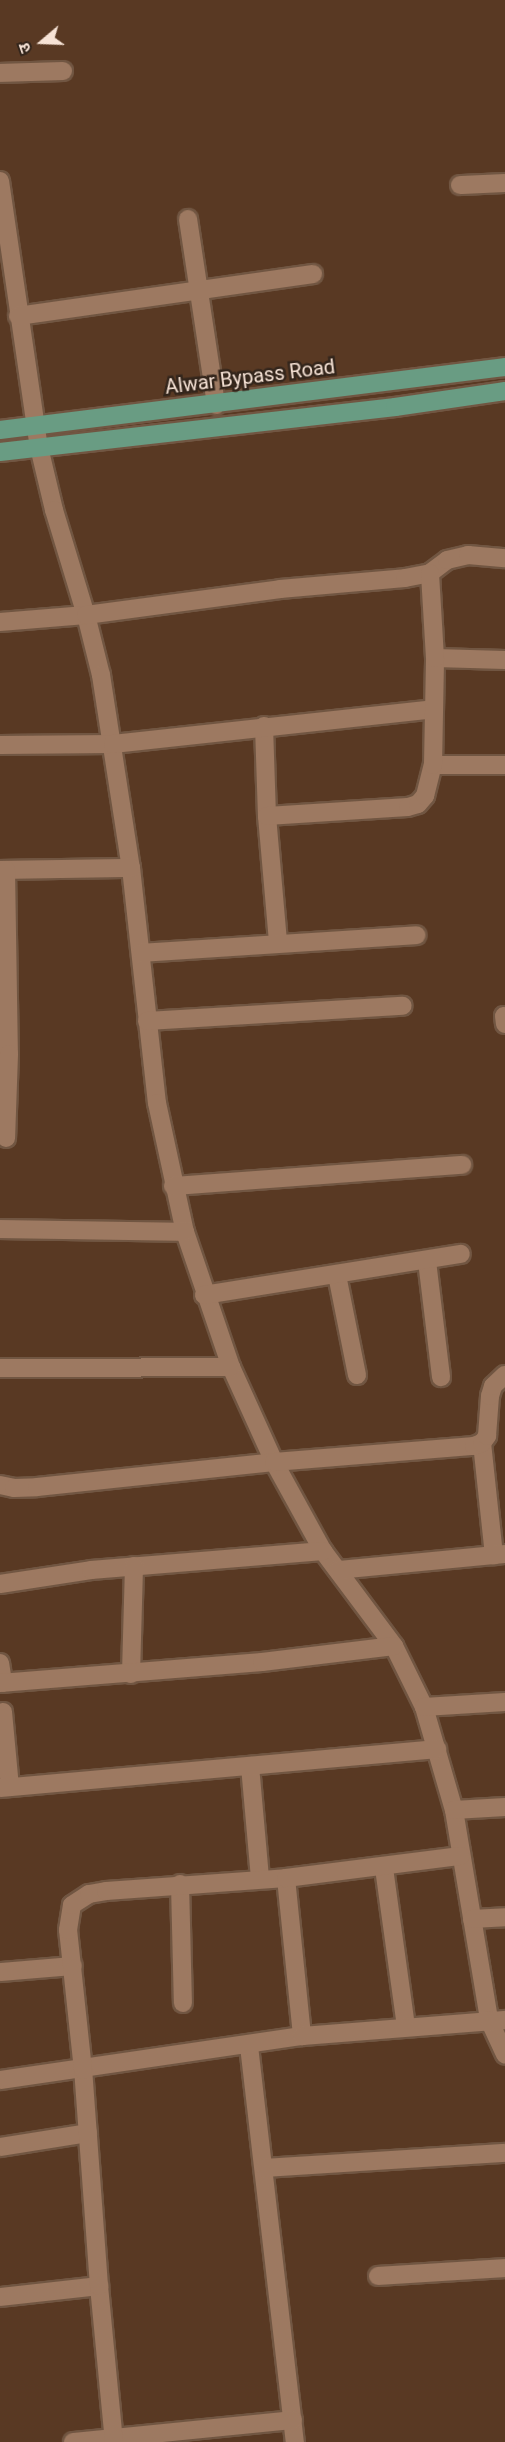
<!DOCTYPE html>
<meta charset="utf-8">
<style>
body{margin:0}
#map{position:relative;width:505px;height:2442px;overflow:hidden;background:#593923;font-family:Roboto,"Noto Sans Devanagari",sans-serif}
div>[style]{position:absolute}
.roads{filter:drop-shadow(2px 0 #715642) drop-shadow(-2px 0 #715642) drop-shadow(0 2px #715642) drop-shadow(0 -2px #715642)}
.street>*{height:18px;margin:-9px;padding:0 9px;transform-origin:9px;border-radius:9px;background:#9d7961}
.primary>*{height:18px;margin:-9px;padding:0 9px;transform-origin:9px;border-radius:9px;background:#699c83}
span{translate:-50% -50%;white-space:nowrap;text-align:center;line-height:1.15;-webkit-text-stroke:5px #33251b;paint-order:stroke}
.street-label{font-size:20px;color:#f6e2d5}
.north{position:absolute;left:12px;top:12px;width:60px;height:60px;-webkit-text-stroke:4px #33251b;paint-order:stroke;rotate:251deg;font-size:16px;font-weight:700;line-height:24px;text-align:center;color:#f6e2d5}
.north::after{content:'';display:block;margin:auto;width:21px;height:27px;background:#f6e2d5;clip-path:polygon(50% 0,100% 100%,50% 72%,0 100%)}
</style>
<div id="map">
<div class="roads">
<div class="street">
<i style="left:0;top:73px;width:63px;rotate:-1.8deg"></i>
<i style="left:0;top:181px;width:269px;rotate:81.7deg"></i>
<i style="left:39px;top:447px;width:65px;rotate:76.6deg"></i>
<i style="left:54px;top:510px;width:110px;rotate:73.1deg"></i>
<i style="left:86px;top:615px;width:62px;rotate:76deg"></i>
<i style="left:101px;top:675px;width:195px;rotate:81.2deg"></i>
<i style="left:131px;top:868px;width:236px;rotate:83.7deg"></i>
<i style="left:157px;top:1103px;width:132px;rotate:77.8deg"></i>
<i style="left:185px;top:1232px;width:143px;rotate:71.2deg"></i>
<i style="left:231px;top:1367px;width:104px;rotate:65.6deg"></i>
<i style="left:274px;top:1462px;width:102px;rotate:61.2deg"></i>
<i style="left:323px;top:1551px;width:119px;rotate:53.2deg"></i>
<i style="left:394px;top:1646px;width:68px;rotate:63.8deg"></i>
<i style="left:424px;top:1707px;width:107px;rotate:73.8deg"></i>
<i style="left:454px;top:1810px;width:213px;rotate:80.5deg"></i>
<i style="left:489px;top:2020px;width:38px;rotate:65deg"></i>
<i style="left:460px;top:185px;width:45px;rotate:-2.5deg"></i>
<i style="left:188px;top:219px;width:188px;rotate:81.4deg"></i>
<i style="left:18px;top:316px;width:298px;rotate:-8.1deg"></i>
<i style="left:0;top:622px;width:86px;rotate:-4.7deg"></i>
<i style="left:86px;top:615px;width:196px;rotate:-7.6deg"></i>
<i style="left:280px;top:589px;width:125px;rotate:-5deg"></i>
<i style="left:405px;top:578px;width:25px;rotate:-11deg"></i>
<i style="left:430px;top:573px;width:21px;rotate:-37deg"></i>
<i style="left:447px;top:560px;width:22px;rotate:-13deg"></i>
<i style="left:468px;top:555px;width:37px;rotate:5deg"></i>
<i style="left:435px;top:658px;width:70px;rotate:1.6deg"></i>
<i style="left:264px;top:726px;width:90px;rotate:88.1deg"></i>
<i style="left:267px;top:816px;width:126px;rotate:85deg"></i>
<i style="left:0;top:745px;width:113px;rotate:-0.5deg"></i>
<i style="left:113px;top:744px;width:322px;rotate:-6.2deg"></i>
<i style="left:433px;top:765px;width:72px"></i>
<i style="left:267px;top:816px;width:141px;rotate:-3.7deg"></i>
<i style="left:408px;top:807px;width:10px;rotate:-17deg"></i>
<i style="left:418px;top:804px;width:11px;rotate:-49deg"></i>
<i style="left:425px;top:796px;width:32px;rotate:-76deg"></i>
<i style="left:433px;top:765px;width:107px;rotate:-88.9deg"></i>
<i style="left:435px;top:658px;width:85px;rotate:-93.4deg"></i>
<i style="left:0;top:870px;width:131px;rotate:-0.9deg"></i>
<i style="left:6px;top:870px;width:184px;rotate:89.1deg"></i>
<i style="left:9px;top:1054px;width:84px;rotate:92deg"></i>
<i style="left:141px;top:953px;width:276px;rotate:-3.7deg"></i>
<i style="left:504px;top:1016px;width:8px;rotate:83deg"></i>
<i style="left:147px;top:1021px;width:256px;rotate:-3.4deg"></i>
<i style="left:173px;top:1186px;width:290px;rotate:-4.2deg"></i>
<i style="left:0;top:1229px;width:185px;rotate:0.9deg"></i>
<i style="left:427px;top:1261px;width:117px;rotate:83.1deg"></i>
<i style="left:337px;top:1275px;width:102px;rotate:78.7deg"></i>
<i style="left:204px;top:1295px;width:260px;rotate:-9.1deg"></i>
<i style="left:0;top:1368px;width:231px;rotate:-0.2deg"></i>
<i style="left:482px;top:1443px;width:113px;rotate:83.9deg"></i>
<i style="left:0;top:1485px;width:14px;rotate:12deg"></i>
<i style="left:14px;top:1488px;width:23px;rotate:-2deg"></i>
<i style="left:37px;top:1487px;width:238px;rotate:-6deg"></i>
<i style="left:274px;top:1462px;width:201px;rotate:-4.6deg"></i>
<i style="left:474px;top:1446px;width:9px;rotate:-21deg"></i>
<i style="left:482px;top:1443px;width:9px;rotate:-54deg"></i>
<i style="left:487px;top:1436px;width:40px;rotate:-85.7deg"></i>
<i style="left:490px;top:1396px;width:10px;rotate:-73deg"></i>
<i style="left:493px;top:1386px;width:16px;rotate:-43deg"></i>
<i style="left:338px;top:1570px;width:168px;rotate:-5.5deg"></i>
<i style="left:0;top:1584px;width:92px;rotate:-8.7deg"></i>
<i style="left:91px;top:1570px;width:233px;rotate:-4.7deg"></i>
<i style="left:0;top:1663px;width:20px;rotate:81deg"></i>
<i style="left:131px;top:1674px;width:108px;rotate:-88.4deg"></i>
<i style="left:0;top:1683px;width:263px;rotate:-4.6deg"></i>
<i style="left:262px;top:1662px;width:133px;rotate:-6.9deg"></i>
<i style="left:424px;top:1707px;width:81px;rotate:-3.5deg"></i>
<i style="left:3px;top:1712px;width:75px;rotate:84.7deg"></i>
<i style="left:250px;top:1766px;width:112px;rotate:84.9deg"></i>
<i style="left:0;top:1788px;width:439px;rotate:-5.1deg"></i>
<i style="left:454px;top:1810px;width:51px;rotate:-3.4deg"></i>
<i style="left:384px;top:1868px;width:160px;rotate:82.1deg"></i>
<i style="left:286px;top:1878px;width:159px;rotate:84.2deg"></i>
<i style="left:180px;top:1884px;width:119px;rotate:88.6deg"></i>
<i style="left:472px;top:1919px;width:33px;rotate:-3deg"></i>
<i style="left:0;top:1972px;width:73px;rotate:-4.7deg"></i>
<i style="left:249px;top:2046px;width:399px;rotate:83.4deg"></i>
<i style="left:0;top:2080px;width:305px;rotate:-8.3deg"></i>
<i style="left:302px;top:2036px;width:204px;rotate:-4.5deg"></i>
<i style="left:0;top:2147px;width:89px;rotate:-9deg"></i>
<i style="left:265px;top:2168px;width:240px;rotate:-3.6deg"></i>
<i style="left:378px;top:2276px;width:127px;rotate:-3.6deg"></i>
<i style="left:0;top:2297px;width:100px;rotate:-6.3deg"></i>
<i style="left:73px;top:2442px;width:221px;rotate:-5.7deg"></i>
<i style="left:114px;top:2442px;width:157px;rotate:-95.5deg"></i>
<i style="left:99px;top:2286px;width:217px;rotate:-94.2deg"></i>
<i style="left:83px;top:2070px;width:141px;rotate:-96.1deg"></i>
<i style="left:68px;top:1930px;width:25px;rotate:-81deg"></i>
<i style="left:72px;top:1905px;width:20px;rotate:-33deg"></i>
<i style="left:89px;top:1894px;width:17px;rotate:-10deg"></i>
<i style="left:106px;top:1891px;width:180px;rotate:-4.1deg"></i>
<i style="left:286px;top:1878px;width:176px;rotate:-7.2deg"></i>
</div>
<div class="primary">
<i style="left:0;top:430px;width:509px;rotate:-7.11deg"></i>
<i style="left:0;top:452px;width:398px;rotate:-6.5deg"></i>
<i style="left:395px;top:407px;width:111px;rotate:-8.3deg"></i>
</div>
</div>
<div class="street-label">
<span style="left:250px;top:377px;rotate:-7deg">Alwar Bypass Road</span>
</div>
<div class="north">उ</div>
</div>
